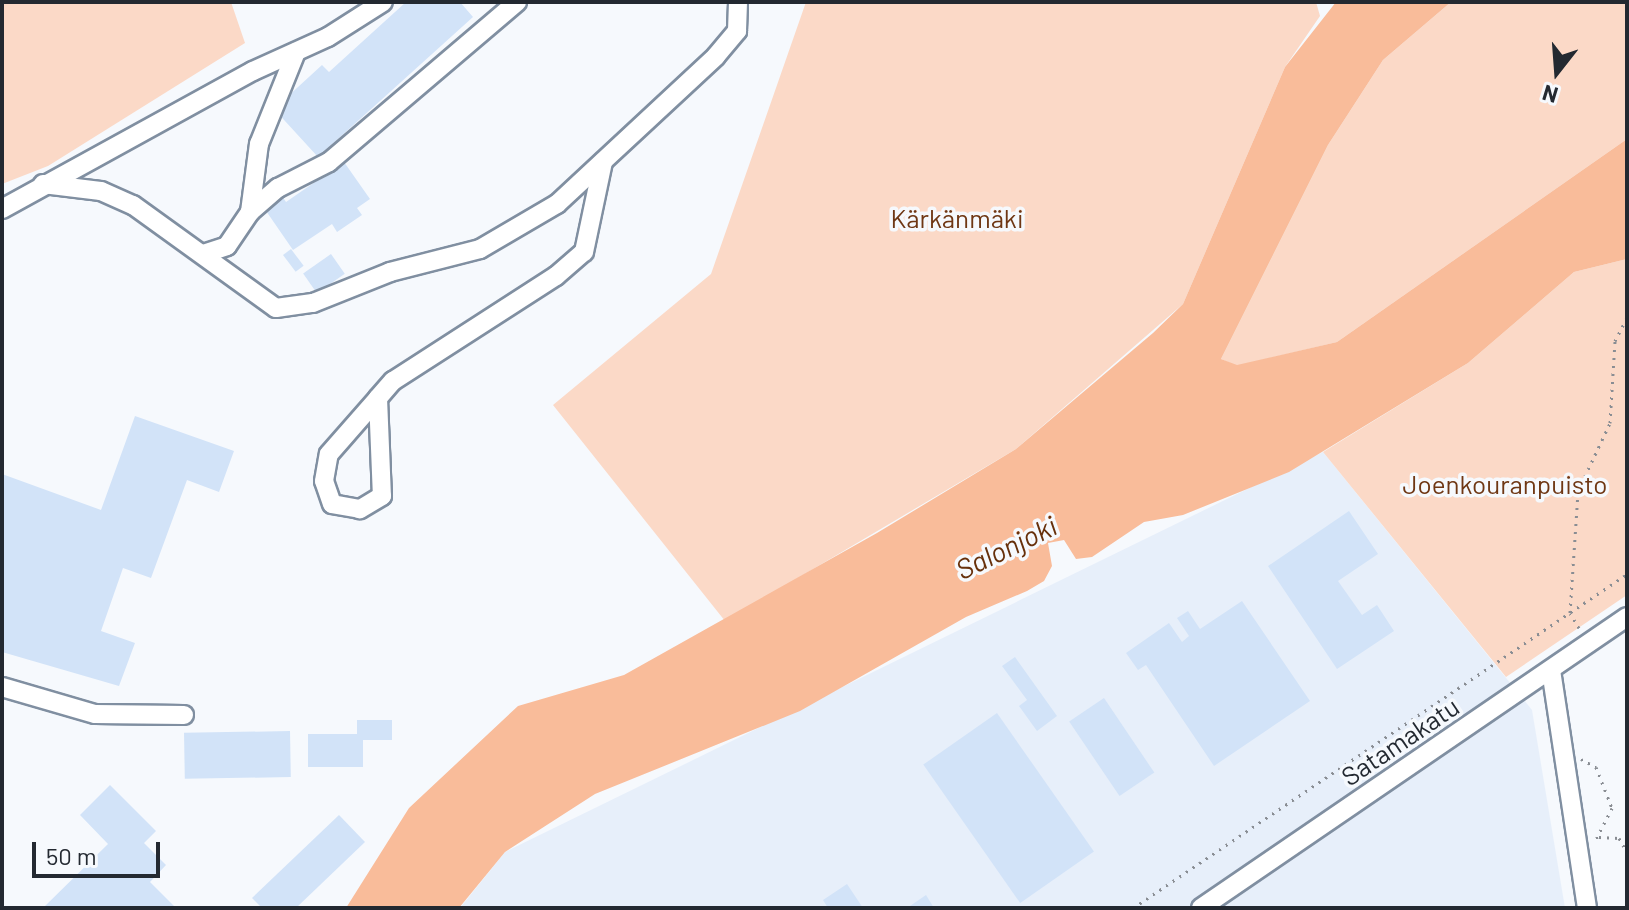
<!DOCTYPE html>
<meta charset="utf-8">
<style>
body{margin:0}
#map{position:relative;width:1629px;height:910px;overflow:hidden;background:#f6f9fd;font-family:Barlow,sans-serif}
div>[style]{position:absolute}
.built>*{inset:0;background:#e7effa}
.green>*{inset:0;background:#fbd9c7}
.water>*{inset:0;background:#f9bc9a}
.building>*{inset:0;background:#d2e3f8;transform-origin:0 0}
.path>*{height:3px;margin-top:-1.5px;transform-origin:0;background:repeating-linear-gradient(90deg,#898d93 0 2px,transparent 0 8px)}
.roads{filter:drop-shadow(2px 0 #808fa1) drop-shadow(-2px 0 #808fa1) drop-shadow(0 2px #808fa1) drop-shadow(0 -2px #808fa1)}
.minor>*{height:18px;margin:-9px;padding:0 9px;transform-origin:9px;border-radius:9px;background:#fff}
span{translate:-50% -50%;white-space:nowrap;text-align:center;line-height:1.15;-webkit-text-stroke:7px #f6f9fd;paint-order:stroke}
.park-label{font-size:26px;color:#6f3714}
.street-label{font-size:26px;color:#232931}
.water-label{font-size:28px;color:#67300b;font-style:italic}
.frame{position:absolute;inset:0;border:4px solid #232931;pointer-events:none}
.north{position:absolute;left:1517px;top:32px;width:80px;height:80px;-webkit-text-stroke:6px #f6f9fd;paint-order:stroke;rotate:197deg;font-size:22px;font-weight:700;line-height:32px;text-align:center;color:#232931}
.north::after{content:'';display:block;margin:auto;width:28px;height:36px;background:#232931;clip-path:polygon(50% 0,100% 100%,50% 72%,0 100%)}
.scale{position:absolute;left:32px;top:842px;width:128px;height:36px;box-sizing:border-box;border:4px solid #232931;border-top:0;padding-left:10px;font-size:24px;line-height:28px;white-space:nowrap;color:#232931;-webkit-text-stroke:6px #f6f9fd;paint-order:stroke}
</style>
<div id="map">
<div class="built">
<i style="clip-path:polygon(1323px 452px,1532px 710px,1565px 908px,460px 908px,505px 852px)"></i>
</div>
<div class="green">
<i style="clip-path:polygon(2px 2px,231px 2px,245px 43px,48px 166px,2px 184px)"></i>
<i style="clip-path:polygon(806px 2px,1316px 2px,1320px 16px,1285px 67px,1183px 304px,1016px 449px,725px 621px,553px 405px,711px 274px)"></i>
<i style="clip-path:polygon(1451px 2px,1627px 2px,1627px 139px,1337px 342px,1237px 366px,1221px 359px,1328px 145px,1383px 60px)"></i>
<i style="clip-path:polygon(1627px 259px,1627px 595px,1506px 677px,1323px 452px,1468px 363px,1574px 272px)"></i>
</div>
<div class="water">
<i style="clip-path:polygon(1336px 2px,1451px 2px,1383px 60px,1328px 145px,1221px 359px,1237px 365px,1337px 342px,1627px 139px,1627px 259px,1574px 272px,1468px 363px,1289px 472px,1183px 515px,1144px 522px,1092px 557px,1076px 559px,1064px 540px,1048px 543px,1052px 566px,1044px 581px,1027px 591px,966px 617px,800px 711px,595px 794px,505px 852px,459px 908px,346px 908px,409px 808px,518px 706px,624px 675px,877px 533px,1016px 449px,1153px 333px,1183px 304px,1285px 67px)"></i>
</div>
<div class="building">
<i style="clip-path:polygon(406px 2px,460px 2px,473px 17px,318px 157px,274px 109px,322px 65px,329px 72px)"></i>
<i style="clip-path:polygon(344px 162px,370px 199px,357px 208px,362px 215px,337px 232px,332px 224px,293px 250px,264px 208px,282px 196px,286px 202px)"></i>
<i style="left:291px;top:249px;width:21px;height:10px;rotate:53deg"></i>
<i style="left:331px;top:254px;width:24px;height:34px;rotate:55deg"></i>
<i style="clip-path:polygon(135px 416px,234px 451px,219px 492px,187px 480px,151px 578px,123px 568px,101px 631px,135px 643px,119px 686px,2px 652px,2px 474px,101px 510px)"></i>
<i style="clip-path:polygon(1349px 511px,1378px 554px,1338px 581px,1362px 615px,1377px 605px,1394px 631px,1337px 669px,1268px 566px)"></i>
<i style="clip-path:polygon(1242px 601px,1310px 701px,1214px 766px,1146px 665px,1138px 670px,1126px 653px,1169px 623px,1182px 642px,1189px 636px,1177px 618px,1188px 611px,1200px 629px)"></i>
<i style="clip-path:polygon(1015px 657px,1057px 716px,1037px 731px,1019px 706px,1027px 700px,1002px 666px)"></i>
<i style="left:1104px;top:698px;width:90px;height:42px;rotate:56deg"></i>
<i style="left:997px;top:713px;width:169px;height:90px;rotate:55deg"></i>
<i style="clip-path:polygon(357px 720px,392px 720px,392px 740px,363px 740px,363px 767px,308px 767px,308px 734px,357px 734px)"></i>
<i style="left:290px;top:731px;width:46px;height:106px;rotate:89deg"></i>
<i style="clip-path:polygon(110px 785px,156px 831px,144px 843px,166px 865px,150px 882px,176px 908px,43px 908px,108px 844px,80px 815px)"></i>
<i style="clip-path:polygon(339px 815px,365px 842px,296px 908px,262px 908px,252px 898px)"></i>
<i style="clip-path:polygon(847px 884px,863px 908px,828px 908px,823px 900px)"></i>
<i style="clip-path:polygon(926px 895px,934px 908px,907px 908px)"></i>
</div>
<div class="path">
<i style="left:1579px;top:628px;width:17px;rotate:-121deg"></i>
<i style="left:1570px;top:613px;width:122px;rotate:-86.2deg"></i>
<i style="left:1578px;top:491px;width:75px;rotate:-64.8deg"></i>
<i style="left:1610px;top:423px;width:82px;rotate:-86.5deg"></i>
<i style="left:1615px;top:341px;width:27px;rotate:-63deg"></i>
<i style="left:1581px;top:759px;width:17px;rotate:28deg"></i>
<i style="left:1596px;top:767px;width:44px;rotate:68.7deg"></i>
<i style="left:1612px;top:808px;width:35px;rotate:117deg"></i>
<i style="left:1599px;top:837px;width:20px;rotate:3deg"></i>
<i style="left:1619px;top:838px;width:16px;rotate:60deg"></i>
<i style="left:1133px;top:908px;width:596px;rotate:-34.06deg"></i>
</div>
<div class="roads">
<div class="minor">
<i style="left:43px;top:184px;width:58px;rotate:6.9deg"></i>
<i style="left:101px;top:191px;width:35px;rotate:24deg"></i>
<i style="left:133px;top:205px;width:176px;rotate:35.8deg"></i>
<i style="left:276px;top:308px;width:37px;rotate:-8deg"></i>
<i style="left:313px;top:303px;width:83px;rotate:-21.9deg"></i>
<i style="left:390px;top:272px;width:93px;rotate:-14.3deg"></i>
<i style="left:480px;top:249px;width:89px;rotate:-30.3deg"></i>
<i style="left:557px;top:204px;width:217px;rotate:-42.9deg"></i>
<i style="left:716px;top:56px;width:33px;rotate:-50deg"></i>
<i style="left:737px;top:31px;width:29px;rotate:-88deg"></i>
<i style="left:2px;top:209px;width:286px;rotate:-28.8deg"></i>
<i style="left:253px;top:71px;width:82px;rotate:-24.4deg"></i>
<i style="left:328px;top:37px;width:65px;rotate:-32.5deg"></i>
<i style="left:250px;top:212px;width:69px;rotate:-82.5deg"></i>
<i style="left:259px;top:144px;width:99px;rotate:-68.1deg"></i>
<i style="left:203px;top:254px;width:25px;rotate:-18deg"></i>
<i style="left:227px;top:246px;width:41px;rotate:-55.9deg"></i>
<i style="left:250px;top:212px;width:37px;rotate:-41deg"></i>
<i style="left:278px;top:188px;width:57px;rotate:-27deg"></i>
<i style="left:329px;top:162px;width:247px;rotate:-40.4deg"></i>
<i style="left:378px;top:398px;width:98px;rotate:87.7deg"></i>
<i style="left:382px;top:496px;width:26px;rotate:149deg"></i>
<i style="left:360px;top:509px;width:28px;rotate:-170deg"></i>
<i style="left:332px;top:504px;width:24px;rotate:-109deg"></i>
<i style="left:324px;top:481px;width:27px;rotate:-80deg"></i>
<i style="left:329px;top:454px;width:74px;rotate:-48.8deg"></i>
<i style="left:378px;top:398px;width:23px;rotate:-49deg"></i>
<i style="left:393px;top:381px;width:194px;rotate:-32.8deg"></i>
<i style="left:556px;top:276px;width:37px;rotate:-41deg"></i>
<i style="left:584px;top:252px;width:92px;rotate:-78.1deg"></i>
<i style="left:1551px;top:670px;width:241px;rotate:81.4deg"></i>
<i style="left:2px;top:687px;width:97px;rotate:16.2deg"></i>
<i style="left:95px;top:714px;width:89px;rotate:0.6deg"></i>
<i style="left:1201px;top:908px;width:516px;rotate:-34.34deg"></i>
</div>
</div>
<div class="park-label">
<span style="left:957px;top:218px">Kärkänmäki</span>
<span style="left:1505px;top:484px">Joenkouranpuisto</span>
</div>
<div class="street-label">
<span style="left:1400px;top:741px;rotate:-34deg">Satamakatu</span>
</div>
<div class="water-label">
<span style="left:1006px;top:547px;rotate:-26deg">Salonjoki</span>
</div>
<div class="frame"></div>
<div class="north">N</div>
<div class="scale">50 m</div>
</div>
